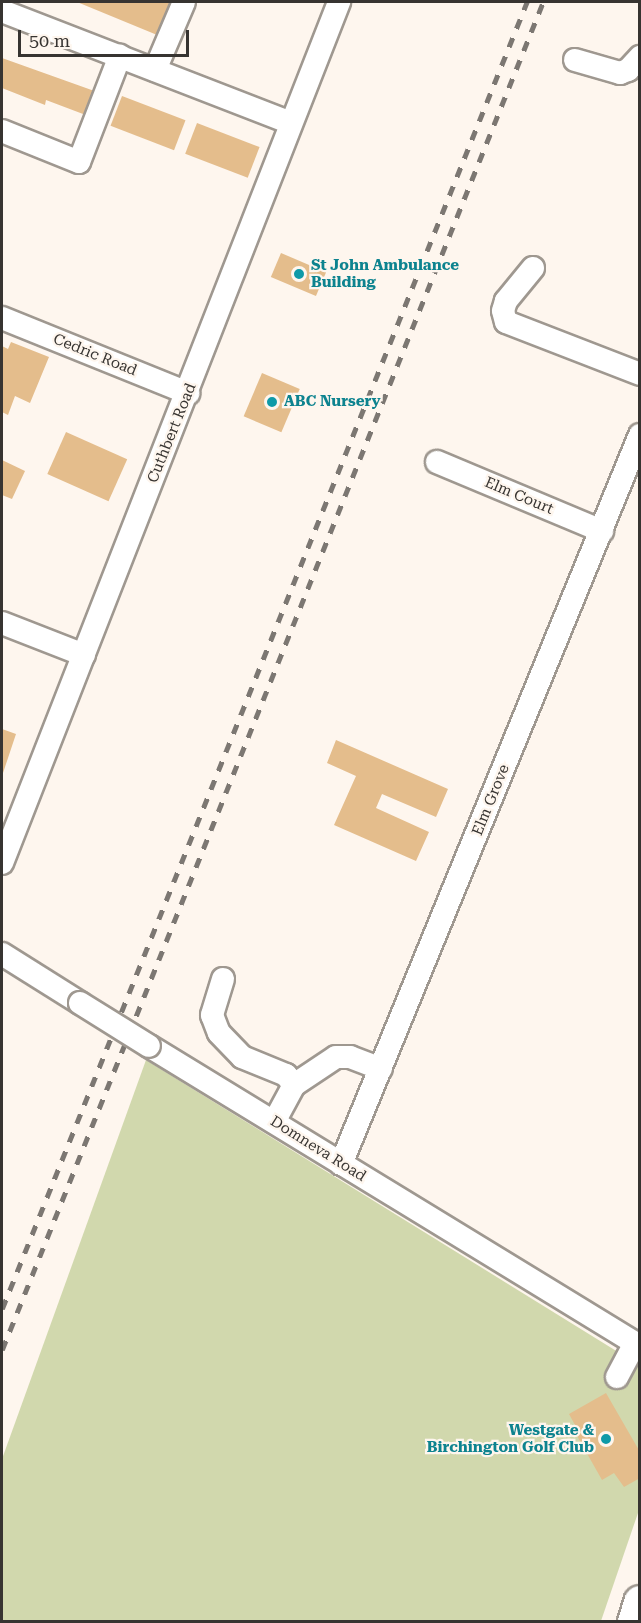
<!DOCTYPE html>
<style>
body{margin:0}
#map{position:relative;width:641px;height:1623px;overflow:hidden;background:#fef6ee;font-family:"Roboto Serif",serif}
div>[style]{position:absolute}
.green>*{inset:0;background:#d1d8ad}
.building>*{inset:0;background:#e4bd8c;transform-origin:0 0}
.roads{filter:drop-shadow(2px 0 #9f9890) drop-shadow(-2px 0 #9f9890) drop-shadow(0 2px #9f9890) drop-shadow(0 -2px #9f9890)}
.minor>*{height:22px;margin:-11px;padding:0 11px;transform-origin:11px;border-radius:11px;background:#fff}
.highway>*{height:33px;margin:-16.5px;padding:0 16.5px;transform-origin:16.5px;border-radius:16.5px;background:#fff}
.rail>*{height:4.5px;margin-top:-2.25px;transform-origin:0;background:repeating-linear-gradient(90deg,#7c7772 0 10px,transparent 0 20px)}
.bridges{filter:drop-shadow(2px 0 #9f9890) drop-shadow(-2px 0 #9f9890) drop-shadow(0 2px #9f9890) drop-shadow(0 -2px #9f9890)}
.minor-bridge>*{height:22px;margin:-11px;padding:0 11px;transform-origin:11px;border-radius:11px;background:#fff}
.dots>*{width:16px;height:16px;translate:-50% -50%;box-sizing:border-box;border:3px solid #fef6ee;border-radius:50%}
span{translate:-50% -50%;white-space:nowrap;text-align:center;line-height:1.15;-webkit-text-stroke:4.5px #fef6ee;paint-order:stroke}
.culture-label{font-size:15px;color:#0d838f;font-weight:700}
.left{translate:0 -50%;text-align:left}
.right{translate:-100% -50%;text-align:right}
.street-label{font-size:15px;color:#373431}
.frame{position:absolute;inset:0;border:3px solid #373431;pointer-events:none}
.scale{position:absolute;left:18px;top:30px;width:171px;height:27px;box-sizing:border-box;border:3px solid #373431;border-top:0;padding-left:8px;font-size:18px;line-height:21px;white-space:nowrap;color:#373431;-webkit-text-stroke:4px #fef6ee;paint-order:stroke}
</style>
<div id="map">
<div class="green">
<i style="clip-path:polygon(146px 1060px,639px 1365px,639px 1510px,601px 1621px,2px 1621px,2px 1459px)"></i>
</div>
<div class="building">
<i style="clip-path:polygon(77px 2px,177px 2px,162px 37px)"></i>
<i style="clip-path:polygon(2px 58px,100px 93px,91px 117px,46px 100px,45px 105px,2px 88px)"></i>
<i style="left:122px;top:96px;width:68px;height:32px;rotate:21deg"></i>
<i style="left:197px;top:123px;width:67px;height:33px;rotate:21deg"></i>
<i style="left:281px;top:253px;width:49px;height:26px;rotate:23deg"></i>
<i style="clip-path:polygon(11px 342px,49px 357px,30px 403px,15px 396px,8px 415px,2px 412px,2px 346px,8px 349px)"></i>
<i style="left:262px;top:373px;width:41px;height:47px;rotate:23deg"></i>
<i style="left:66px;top:432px;width:67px;height:46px;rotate:24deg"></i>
<i style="clip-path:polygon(2px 460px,25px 471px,12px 499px,2px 495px)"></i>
<i style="clip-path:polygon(2px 729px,16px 734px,2px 776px)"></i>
<i style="clip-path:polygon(336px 740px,448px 789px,436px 817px,382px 794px,376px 808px,429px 832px,416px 861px,334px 825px,356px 776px,327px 763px)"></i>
<i style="clip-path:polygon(606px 1393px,640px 1452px,640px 1478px,624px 1487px,614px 1473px,602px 1480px,572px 1427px,575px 1425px,569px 1414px)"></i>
</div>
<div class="roads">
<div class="minor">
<i style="left:2px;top:11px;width:310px;rotate:21.2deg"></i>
<i style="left:575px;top:60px;width:47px;rotate:16.1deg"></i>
<i style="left:620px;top:73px;width:9px;rotate:-21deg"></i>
<i style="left:628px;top:70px;width:18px;rotate:-47deg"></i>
<i style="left:155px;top:70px;width:74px;rotate:-66.9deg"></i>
<i style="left:2px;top:131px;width:83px;rotate:21.9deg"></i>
<i style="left:79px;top:162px;width:114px;rotate:-68.9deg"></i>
<i style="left:533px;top:268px;width:43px;rotate:129.3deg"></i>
<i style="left:506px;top:301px;width:10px;rotate:107deg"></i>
<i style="left:503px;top:311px;width:11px;rotate:75deg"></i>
<i style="left:506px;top:322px;width:144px;rotate:21.2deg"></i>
<i style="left:2px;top:318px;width:201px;rotate:22deg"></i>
<i style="left:437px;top:462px;width:179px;rotate:22.7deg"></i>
<i style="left:2px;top:623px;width:88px;rotate:21.3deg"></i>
<i style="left:2px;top:863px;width:925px;rotate:-68.62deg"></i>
<i style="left:2px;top:954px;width:92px;rotate:32.1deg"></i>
<i style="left:223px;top:979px;width:38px;rotate:107deg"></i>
<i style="left:212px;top:1015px;width:19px;rotate:69deg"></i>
<i style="left:219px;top:1033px;width:33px;rotate:46deg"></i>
<i style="left:242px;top:1057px;width:48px;rotate:22.2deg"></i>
<i style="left:286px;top:1075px;width:13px;rotate:51deg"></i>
<i style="left:294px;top:1085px;width:42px;rotate:118.4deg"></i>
<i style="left:149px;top:1046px;width:575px;rotate:31.42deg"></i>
<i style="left:294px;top:1085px;width:50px;rotate:-33.7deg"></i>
<i style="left:336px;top:1057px;width:14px"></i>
<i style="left:350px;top:1057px;width:33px;rotate:21deg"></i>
<i style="left:341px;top:1164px;width:788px;rotate:-67.7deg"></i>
<i style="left:617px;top:1377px;width:38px;rotate:-62deg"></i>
</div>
<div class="highway">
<i style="left:634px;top:1622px;width:21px;rotate:-73deg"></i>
</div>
</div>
<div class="rail">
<i style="left:2px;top:1309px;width:1409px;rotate:-68.12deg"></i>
<i style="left:2px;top:1350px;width:1453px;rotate:-68.13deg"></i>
</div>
<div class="bridges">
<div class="minor-bridge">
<i style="left:80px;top:1003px;width:81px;rotate:31.9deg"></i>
</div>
</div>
<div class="dots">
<i style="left:299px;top:274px;background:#0f9aa8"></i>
<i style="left:272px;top:402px;background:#0f9aa8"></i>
<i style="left:606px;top:1439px;background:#0f9aa8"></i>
</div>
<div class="culture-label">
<span class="left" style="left:311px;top:274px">St John Ambulance<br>Building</span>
<span class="left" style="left:284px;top:402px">ABC Nursery</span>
<span class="right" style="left:594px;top:1439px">Westgate &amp;<br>Birchington Golf Club</span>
</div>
<div class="street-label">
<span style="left:95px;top:355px;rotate:22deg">Cedric Road</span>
<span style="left:172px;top:433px;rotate:-68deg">Cuthbert Road</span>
<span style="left:519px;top:496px;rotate:23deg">Elm Court</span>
<span style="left:491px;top:800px;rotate:-68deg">Elm Grove</span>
<span style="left:318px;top:1149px;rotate:32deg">Domneva Road</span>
</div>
<div class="frame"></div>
<div class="scale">50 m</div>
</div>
